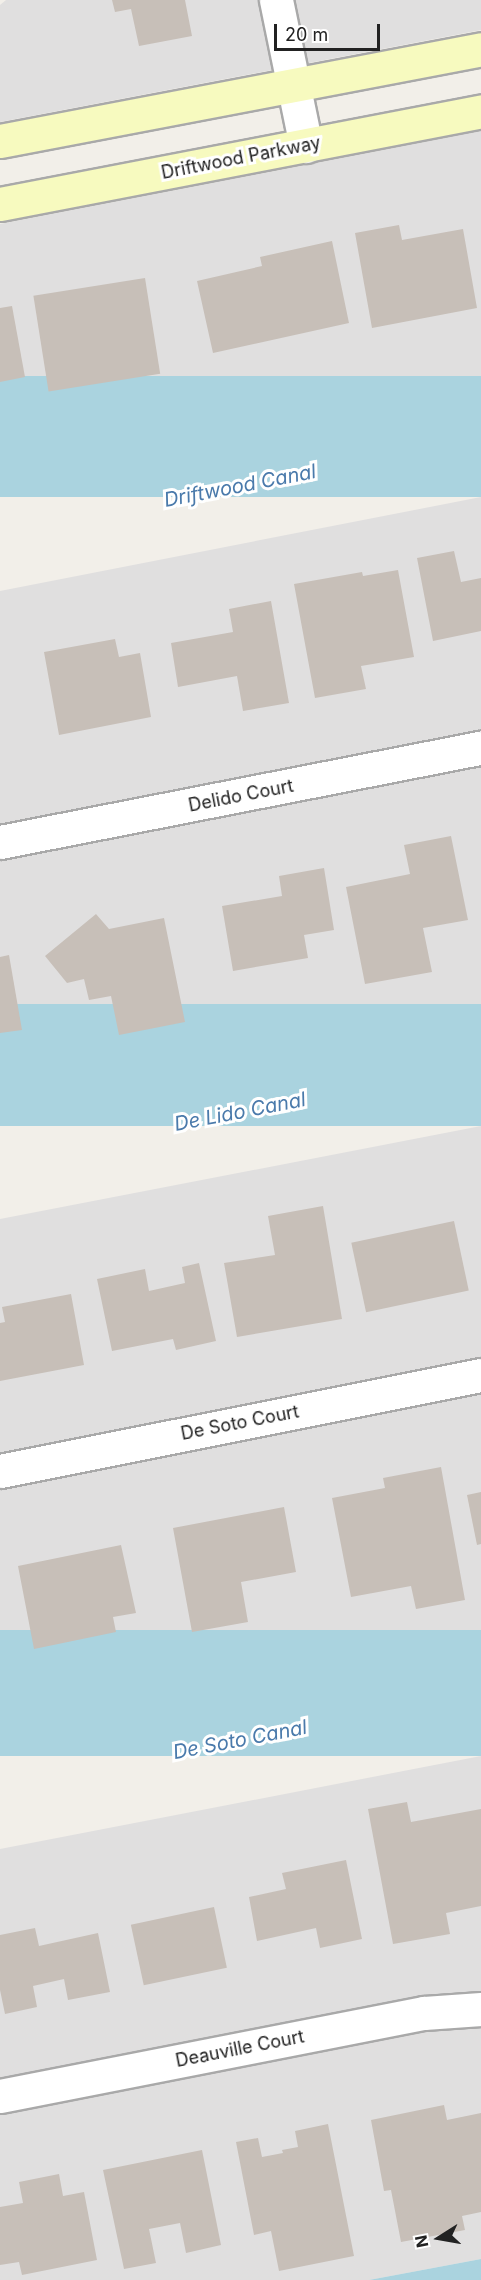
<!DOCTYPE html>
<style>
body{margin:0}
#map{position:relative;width:481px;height:2280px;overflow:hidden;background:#f2efe9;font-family:Inter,sans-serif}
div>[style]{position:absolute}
.residential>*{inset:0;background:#e0dfdf}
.water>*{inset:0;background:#aad3df;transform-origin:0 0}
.building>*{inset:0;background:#c7bfb8;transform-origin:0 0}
.roads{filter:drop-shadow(2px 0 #a9a9a9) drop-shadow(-2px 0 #a9a9a9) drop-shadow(0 2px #a9a9a9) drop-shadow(0 -2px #a9a9a9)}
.street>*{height:33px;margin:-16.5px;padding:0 16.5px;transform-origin:16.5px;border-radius:16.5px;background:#fff}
.secondary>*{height:33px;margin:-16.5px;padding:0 16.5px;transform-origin:16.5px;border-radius:16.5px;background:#f7fabf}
span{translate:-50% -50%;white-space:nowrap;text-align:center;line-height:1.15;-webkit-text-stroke:6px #fff;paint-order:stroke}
.street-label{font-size:18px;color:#222}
.water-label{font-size:20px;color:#4a7aab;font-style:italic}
.north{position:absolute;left:409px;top:2208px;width:60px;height:60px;-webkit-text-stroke:4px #fff;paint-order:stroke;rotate:259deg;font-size:16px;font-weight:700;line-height:24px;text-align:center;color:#222}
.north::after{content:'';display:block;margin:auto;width:21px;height:27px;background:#222;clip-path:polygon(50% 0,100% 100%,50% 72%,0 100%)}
.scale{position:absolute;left:274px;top:24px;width:106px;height:27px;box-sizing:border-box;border:3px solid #222;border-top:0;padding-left:8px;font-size:18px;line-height:21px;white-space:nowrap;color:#222;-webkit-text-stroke:4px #fff;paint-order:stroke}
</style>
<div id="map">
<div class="residential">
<i style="clip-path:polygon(6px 0,481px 0,481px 30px,0 122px,0 5px)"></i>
<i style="clip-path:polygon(481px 131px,481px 376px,0 471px,0 224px)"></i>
<i style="clip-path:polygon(481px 497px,481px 1004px,0 1095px,0 591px)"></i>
<i style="clip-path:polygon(481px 1126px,481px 1630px,0 1723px,0 1219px)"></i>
<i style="clip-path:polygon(481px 1756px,481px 2259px,369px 2280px,0 2280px,0 1849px)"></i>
</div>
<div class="water">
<i style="left:481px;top:376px;width:121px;height:490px;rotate:90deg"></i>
<i style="left:481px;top:1004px;width:122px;height:490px;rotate:90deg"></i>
<i style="left:481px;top:1630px;width:126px;height:490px;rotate:90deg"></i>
<i style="clip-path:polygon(481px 2259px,481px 2280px,369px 2280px)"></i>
</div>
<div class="building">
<i style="clip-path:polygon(112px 0,185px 0,192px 36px,139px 46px,131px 9px,115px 12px)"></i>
<i style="clip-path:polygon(399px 225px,402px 240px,463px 229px,477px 308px,372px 328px,355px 233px)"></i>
<i style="clip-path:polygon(332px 241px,349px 323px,213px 353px,197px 281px,262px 266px,260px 257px)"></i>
<i style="left:145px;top:278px;width:97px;height:113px;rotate:81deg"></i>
<i style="clip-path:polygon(12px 306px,25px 377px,0 382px,0 308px)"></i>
<i style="clip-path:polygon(454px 551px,461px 582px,481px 578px,481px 631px,433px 641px,417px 558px)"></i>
<i style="clip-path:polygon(398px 570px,414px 657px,361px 666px,366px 689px,315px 698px,294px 584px,362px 572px,363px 576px)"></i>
<i style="clip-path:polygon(271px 601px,289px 703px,243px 711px,237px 676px,178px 687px,171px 643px,233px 632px,229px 609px)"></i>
<i style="clip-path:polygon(115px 639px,119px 657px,140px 653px,151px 717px,59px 735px,44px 652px)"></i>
<i style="clip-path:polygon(451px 836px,468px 920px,423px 928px,432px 972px,365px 984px,346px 887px,410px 874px,404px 845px)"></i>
<i style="clip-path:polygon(324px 868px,334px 930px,304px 935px,308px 958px,233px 971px,222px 906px,282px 896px,279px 876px)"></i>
<i style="clip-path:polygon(96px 914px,109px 929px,164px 918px,185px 1022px,119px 1035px,111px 996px,89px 1000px,84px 979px,67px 983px,45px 956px)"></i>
<i style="clip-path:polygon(9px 955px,22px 1030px,0 1033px,0 957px)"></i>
<i style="clip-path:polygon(323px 1206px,342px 1319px,237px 1337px,224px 1263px,275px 1255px,268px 1216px)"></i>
<i style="left:454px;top:1221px;width:71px;height:105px;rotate:78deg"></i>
<i style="clip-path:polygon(199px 1263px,216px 1341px,176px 1350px,173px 1339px,112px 1351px,97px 1279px,145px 1269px,149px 1291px,185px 1283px,182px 1267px)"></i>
<i style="clip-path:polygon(71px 1294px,84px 1365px,0 1381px,0 1323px,5px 1322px,2px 1307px)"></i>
<i style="clip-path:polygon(441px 1467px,465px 1600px,416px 1609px,411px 1586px,351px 1597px,332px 1498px,385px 1488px,383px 1478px)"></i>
<i style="clip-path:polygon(481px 1492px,481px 1544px,477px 1545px,467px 1495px)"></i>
<i style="clip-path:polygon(284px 1507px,296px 1572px,241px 1582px,248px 1622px,192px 1632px,173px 1528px)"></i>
<i style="clip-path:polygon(121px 1545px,136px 1613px,113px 1617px,116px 1632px,34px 1649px,18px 1566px)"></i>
<i style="clip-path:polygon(407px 1802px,411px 1822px,481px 1809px,481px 1906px,446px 1913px,450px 1934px,393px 1944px,368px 1809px)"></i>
<i style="clip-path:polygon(346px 1860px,362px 1939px,320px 1948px,316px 1928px,257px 1941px,249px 1897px,286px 1889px,282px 1873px)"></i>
<i style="left:214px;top:1907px;width:62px;height:85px;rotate:78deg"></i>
<i style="clip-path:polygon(35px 1928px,39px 1946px,98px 1933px,110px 1992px,68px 2000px,64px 1979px,33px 1986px,37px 2007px,5px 2014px,0 1990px,0 1935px)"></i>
<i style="clip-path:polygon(444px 2105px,447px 2120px,481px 2113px,481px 2212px,462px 2216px,465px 2230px,401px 2242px,391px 2190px,384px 2191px,371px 2120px)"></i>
<i style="clip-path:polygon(328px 2124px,354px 2256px,279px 2271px,271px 2231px,254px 2235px,236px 2142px,258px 2138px,262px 2157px,283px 2153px,282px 2150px,298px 2147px,295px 2131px)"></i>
<i style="clip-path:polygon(202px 2150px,221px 2245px,186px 2253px,180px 2223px,149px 2229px,156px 2263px,124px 2269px,103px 2170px)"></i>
<i style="clip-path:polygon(59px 2174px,63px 2196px,84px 2192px,97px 2260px,22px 2275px,19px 2262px,0 2265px,0 2207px,23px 2203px,19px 2182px)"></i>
</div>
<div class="roads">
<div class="street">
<i style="left:276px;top:0;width:149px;rotate:78.4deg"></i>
<i style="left:0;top:842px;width:490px;rotate:-11.1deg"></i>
<i style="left:0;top:1471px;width:490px;rotate:-11.3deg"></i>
<i style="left:0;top:2096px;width:432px;rotate:-11.1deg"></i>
<i style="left:424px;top:2013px;width:57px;rotate:-4deg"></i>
</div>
<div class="secondary">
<i style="left:0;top:141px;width:490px;rotate:-10.8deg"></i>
<i style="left:0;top:204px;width:490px;rotate:-10.9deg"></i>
</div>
</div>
<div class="street-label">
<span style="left:241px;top:158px;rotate:-11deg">Driftwood Parkway</span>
<span style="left:241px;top:796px;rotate:-11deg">Delido Court</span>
<span style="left:240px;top:1423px;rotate:-11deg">De Soto Court</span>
<span style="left:240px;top:2049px;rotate:-11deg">Deauville Court</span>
</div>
<div class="water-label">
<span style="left:240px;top:486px;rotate:-11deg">Driftwood Canal</span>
<span style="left:240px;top:1112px;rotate:-11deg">De Lido Canal</span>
<span style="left:240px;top:1740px;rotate:-11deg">De Soto Canal</span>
</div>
<div class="north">N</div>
<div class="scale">20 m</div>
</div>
